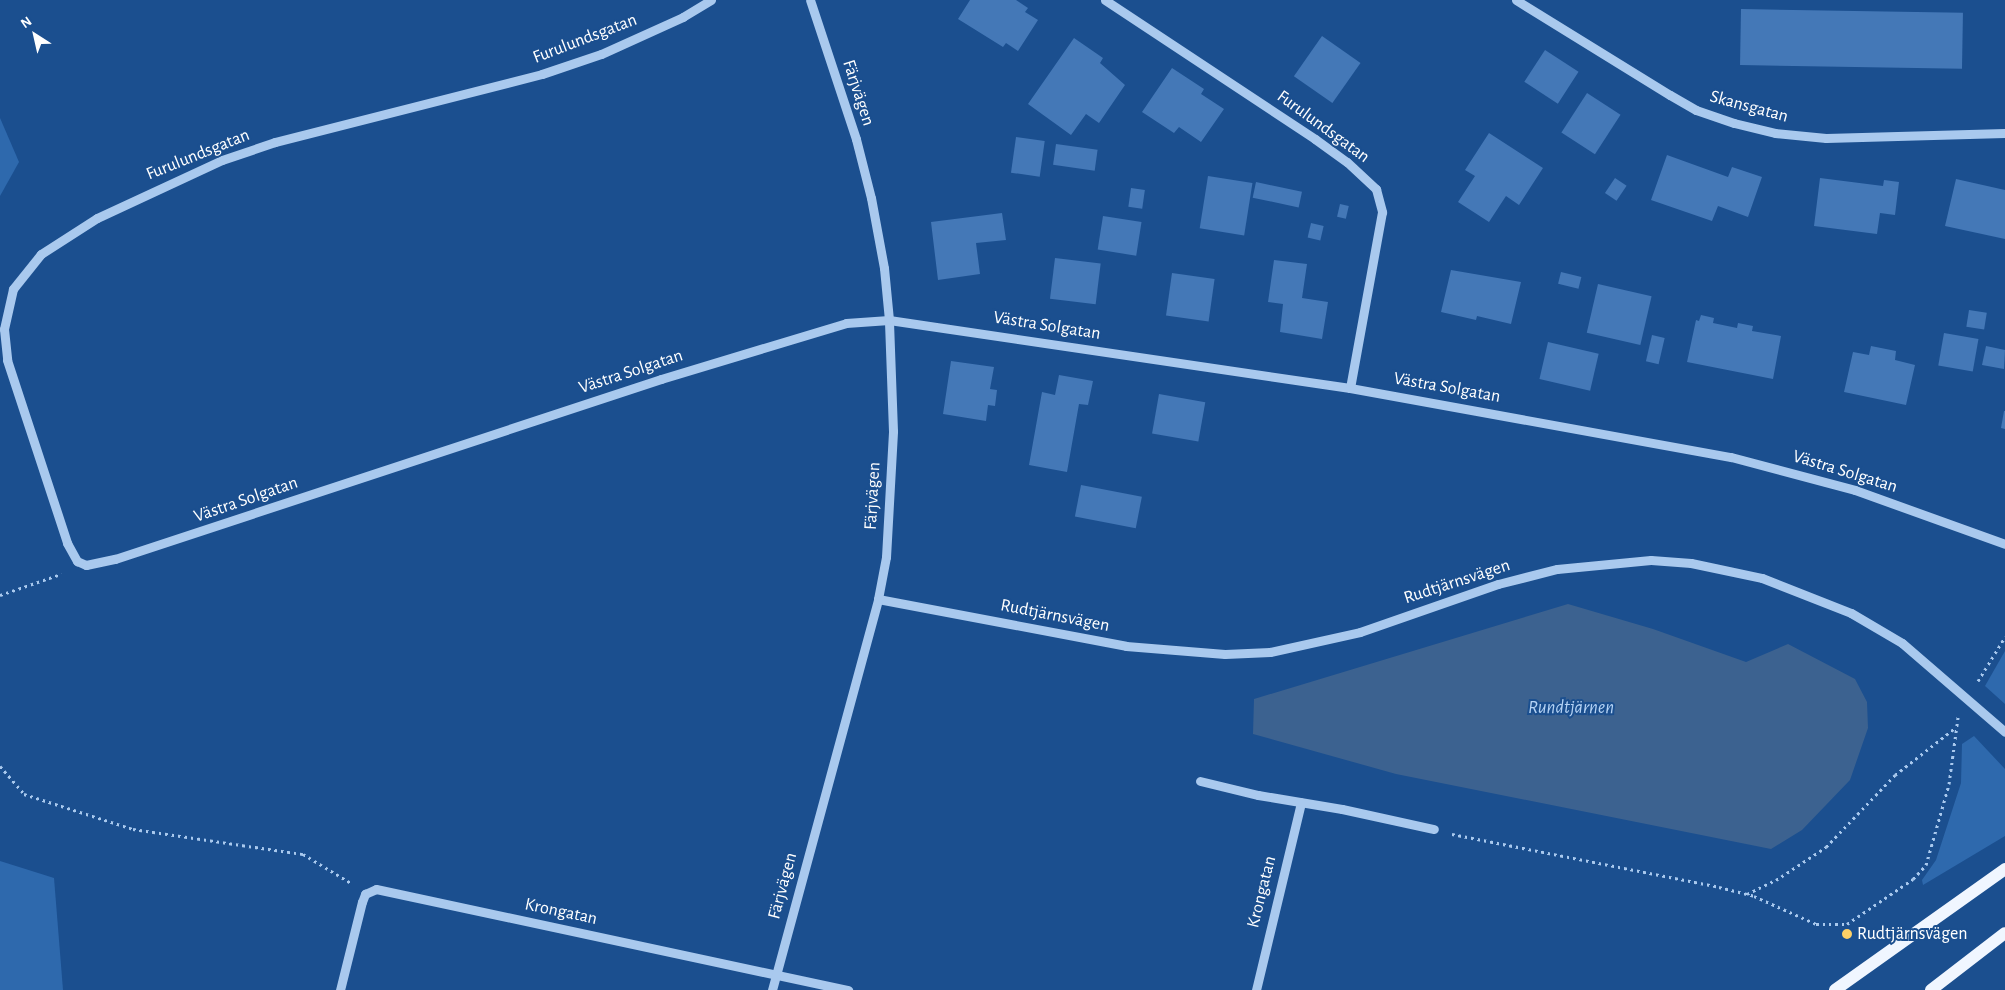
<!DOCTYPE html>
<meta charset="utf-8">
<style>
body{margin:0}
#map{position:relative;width:2005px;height:990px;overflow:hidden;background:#1b4f8f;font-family:"Alegreya Sans",sans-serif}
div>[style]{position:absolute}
.green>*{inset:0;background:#2e69ad}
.water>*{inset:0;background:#3c6290}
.building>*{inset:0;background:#4478b7;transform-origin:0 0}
.path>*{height:3px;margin-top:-1.5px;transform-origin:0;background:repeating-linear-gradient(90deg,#a9c9ee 0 2.5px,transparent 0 6.5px)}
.minor>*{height:9px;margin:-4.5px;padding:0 4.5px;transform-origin:4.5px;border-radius:4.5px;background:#a9c9ee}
.major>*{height:12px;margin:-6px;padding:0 6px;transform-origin:6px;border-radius:6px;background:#f0f6ff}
.dots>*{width:14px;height:14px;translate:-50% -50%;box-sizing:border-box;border:2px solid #1b4f8f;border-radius:50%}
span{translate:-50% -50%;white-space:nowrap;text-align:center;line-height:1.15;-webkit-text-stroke:4px #1b4f8f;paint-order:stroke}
.street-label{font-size:18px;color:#fff}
.poi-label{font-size:18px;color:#fff}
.left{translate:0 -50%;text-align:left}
.water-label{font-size:19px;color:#b5d3f5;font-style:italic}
.north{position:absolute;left:10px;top:10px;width:50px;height:50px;-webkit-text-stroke:4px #1b4f8f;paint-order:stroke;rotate:325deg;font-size:14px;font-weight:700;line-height:20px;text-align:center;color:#fff}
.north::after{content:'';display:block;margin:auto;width:18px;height:22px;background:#fff;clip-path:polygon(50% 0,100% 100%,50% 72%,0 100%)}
</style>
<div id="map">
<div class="green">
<i style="clip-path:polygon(0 118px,19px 162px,0 196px)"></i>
<i style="clip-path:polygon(2005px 651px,2005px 704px,1985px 686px)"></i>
<i style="clip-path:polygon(1974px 736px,2005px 769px,2005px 836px,1923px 885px,1922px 880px,1936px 860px,1961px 783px,1962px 744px)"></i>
<i style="clip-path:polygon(0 861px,54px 878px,63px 990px,0 990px)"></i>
</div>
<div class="water">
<i style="clip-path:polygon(1568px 604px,1653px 629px,1746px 662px,1788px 644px,1855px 679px,1867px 702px,1868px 728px,1850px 780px,1802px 830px,1771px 849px,1396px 774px,1253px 734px,1254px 699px)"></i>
</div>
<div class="building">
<i style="clip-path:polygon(970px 0,1016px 0,1028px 8px,1025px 12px,1038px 20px,1018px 51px,1006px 43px,1003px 47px,958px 19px)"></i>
<i style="left:1741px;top:9px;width:222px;height:56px;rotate:1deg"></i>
<i style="left:1322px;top:36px;width:47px;height:49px;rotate:35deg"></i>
<i style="clip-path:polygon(1074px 38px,1103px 58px,1100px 63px,1125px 85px,1099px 123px,1086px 114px,1071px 135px,1028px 104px)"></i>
<i style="left:1545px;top:50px;width:40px;height:38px;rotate:33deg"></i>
<i style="clip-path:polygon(1172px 68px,1204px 89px,1201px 94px,1224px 109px,1201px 142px,1179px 127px,1174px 133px,1142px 112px)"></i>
<i style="left:1587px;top:93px;width:40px;height:47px;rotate:33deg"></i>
<i style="clip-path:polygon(1489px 133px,1543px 168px,1519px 205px,1506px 196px,1489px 222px,1458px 202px,1475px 176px,1465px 170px)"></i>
<i style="left:1016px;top:137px;width:29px;height:36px;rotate:8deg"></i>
<i style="left:1056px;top:144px;width:42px;height:21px;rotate:8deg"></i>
<i style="clip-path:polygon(1667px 155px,1728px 177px,1732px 167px,1762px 177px,1748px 217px,1718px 206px,1712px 221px,1651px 200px)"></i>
<i style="left:1208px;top:176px;width:45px;height:53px;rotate:9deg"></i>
<i style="left:1615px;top:178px;width:14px;height:18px;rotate:34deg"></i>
<i style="clip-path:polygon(1820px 178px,1883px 186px,1884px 180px,1899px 182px,1895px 215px,1880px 213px,1877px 234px,1814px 226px)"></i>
<i style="clip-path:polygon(1956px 179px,2005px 190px,2005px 239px,1945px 226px)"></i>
<i style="left:1256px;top:182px;width:47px;height:16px;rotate:12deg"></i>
<i style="left:1131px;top:188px;width:14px;height:19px;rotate:8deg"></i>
<i style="left:1340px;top:204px;width:9px;height:13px;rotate:13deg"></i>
<i style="clip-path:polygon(1002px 213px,1006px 240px,976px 243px,980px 274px,938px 280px,931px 222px)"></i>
<i style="left:1103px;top:216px;width:39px;height:34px;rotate:9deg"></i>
<i style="left:1311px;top:223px;width:13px;height:15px;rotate:13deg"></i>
<i style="left:1055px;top:258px;width:46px;height:41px;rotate:7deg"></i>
<i style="clip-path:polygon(1274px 260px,1307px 264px,1302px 298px,1328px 302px,1322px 339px,1280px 332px,1283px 304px,1268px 302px)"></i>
<i style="clip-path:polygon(1451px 270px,1521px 282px,1511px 324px,1477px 316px,1476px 320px,1441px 312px)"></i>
<i style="left:1561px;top:272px;width:21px;height:12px;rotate:14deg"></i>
<i style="left:1172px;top:273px;width:43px;height:43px;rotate:8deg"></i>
<i style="left:1598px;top:284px;width:55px;height:50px;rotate:13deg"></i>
<i style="left:1969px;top:310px;width:18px;height:17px;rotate:9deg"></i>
<i style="clip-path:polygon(1701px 315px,1714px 318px,1713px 323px,1737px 328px,1738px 323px,1753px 326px,1752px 331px,1781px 336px,1773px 379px,1687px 362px,1696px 320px,1699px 321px)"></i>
<i style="left:1944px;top:333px;width:35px;height:33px;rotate:10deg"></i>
<i style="left:1652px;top:335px;width:13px;height:27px;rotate:13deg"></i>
<i style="left:1548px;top:342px;width:52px;height:38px;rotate:13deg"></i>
<i style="clip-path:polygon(1871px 346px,1896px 351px,1895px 360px,1915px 365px,1906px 405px,1844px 392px,1853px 352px,1869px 355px)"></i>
<i style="clip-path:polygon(1986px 346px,2005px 350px,2004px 369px,1982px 365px)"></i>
<i style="clip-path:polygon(951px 361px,994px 367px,990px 389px,997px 390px,995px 406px,988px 405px,986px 421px,943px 414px)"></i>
<i style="clip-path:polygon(1059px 375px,1093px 381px,1088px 405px,1079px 404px,1067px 472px,1029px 465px,1042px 392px,1055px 395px)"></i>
<i style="left:1159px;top:394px;width:47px;height:40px;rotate:10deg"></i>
<i style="clip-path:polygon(2004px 411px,2005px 411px,2005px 429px,2001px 428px)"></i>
<i style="left:1081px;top:485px;width:62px;height:32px;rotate:11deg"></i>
</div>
<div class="path">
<i style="left:0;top:595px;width:65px;rotate:-19deg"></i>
<i style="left:1978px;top:681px;width:52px;rotate:-58.5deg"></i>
<i style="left:0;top:766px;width:37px;rotate:49deg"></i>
<i style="left:24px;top:794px;width:114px;rotate:17.8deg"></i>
<i style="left:133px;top:829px;width:172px;rotate:8.4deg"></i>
<i style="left:303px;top:854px;width:56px;rotate:31.1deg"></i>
<i style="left:1452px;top:834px;width:272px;rotate:11.2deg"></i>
<i style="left:1719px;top:887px;width:36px;rotate:14deg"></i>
<i style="left:1754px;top:896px;width:68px;rotate:24.3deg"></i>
<i style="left:1816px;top:924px;width:31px"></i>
<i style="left:1847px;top:924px;width:80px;rotate:-34.3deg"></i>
<i style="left:1913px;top:879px;width:19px;rotate:-47deg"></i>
<i style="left:1926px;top:865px;width:84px;rotate:-74.1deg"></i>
<i style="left:1949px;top:784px;width:68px;rotate:-82.3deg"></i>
<i style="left:1747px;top:894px;width:32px;rotate:-26deg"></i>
<i style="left:1776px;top:880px;width:60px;rotate:-33.4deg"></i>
<i style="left:1826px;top:847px;width:100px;rotate:-46.2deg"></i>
<i style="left:1895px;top:775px;width:76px;rotate:-38.1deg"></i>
</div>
<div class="minor">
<i style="left:711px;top:0;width:33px;rotate:149deg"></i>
<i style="left:683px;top:17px;width:90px;rotate:155.7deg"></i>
<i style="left:601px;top:54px;width:62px;rotate:161.3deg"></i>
<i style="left:542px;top:74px;width:276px;rotate:165.7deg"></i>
<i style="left:275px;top:142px;width:56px;rotate:161.2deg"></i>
<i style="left:222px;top:160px;width:138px;rotate:155.1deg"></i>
<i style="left:97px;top:218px;width:67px;rotate:147.3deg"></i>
<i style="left:41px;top:254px;width:45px;rotate:128.7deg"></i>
<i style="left:13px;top:289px;width:41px;rotate:102.7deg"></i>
<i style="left:4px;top:329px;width:31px;rotate:84deg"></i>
<i style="left:7px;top:360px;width:193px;rotate:71.8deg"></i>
<i style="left:67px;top:543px;width:21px;rotate:61deg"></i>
<i style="left:77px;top:561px;width:10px;rotate:24deg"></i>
<i style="left:86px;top:565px;width:30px;rotate:-12deg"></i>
<i style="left:115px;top:559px;width:575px;rotate:-18.25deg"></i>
<i style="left:661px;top:379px;width:193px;rotate:-16.8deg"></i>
<i style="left:846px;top:323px;width:43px;rotate:-4deg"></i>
<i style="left:889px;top:320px;width:466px;rotate:8.4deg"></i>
<i style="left:1350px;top:388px;width:387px;rotate:10.3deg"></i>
<i style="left:1731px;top:457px;width:128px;rotate:14.9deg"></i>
<i style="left:1855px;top:490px;width:159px;rotate:19.8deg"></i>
<i style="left:1105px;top:0;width:252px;rotate:33.5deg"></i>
<i style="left:1315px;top:139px;width:39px;rotate:36deg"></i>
<i style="left:1347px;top:162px;width:40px;rotate:43deg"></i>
<i style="left:1376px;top:189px;width:24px;rotate:75deg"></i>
<i style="left:1382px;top:212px;width:179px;rotate:100.3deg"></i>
<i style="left:1516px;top:0;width:181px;rotate:31.7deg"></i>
<i style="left:1670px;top:95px;width:30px;rotate:30deg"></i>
<i style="left:1696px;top:110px;width:40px;rotate:18.9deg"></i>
<i style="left:1734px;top:123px;width:42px;rotate:13.7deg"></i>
<i style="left:1775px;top:133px;width:51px;rotate:5.6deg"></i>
<i style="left:1826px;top:138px;width:179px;rotate:-1.6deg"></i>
<i style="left:878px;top:599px;width:252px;rotate:10.7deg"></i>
<i style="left:1126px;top:646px;width:99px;rotate:4.6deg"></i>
<i style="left:1225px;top:654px;width:45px;rotate:-2.5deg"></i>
<i style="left:1270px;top:652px;width:92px;rotate:-12.5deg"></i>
<i style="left:1360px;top:632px;width:146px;rotate:-19.2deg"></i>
<i style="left:1498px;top:584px;width:61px;rotate:-14.3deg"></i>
<i style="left:1557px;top:569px;width:94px;rotate:-5.5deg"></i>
<i style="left:1651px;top:560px;width:40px;rotate:4.3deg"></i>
<i style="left:1691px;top:563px;width:73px;rotate:11.9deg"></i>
<i style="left:1762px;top:578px;width:96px;rotate:21.5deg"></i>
<i style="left:1851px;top:613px;width:59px;rotate:30.5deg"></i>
<i style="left:1902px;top:643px;width:136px;rotate:40.8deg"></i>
<i style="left:1200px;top:781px;width:60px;rotate:13.6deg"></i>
<i style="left:1258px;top:795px;width:85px;rotate:9.5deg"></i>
<i style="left:1342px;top:809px;width:94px;rotate:12.3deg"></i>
<i style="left:340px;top:990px;width:91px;rotate:-76deg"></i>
<i style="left:362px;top:902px;width:9px;rotate:-69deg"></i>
<i style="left:365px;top:894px;width:12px;rotate:-24deg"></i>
<i style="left:376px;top:889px;width:483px;rotate:12.1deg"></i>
<i style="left:772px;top:990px;width:405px;rotate:-74.8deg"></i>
<i style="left:878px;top:599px;width:43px;rotate:-79.2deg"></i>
<i style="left:886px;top:557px;width:126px;rotate:-86.8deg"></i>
<i style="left:893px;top:431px;width:111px;rotate:-92.1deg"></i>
<i style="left:889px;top:320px;width:52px;rotate:-95.5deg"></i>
<i style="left:884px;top:268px;width:71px;rotate:-100.5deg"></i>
<i style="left:871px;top:198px;width:61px;rotate:-104.3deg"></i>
<i style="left:856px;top:139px;width:146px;rotate:-108.3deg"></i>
<i style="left:1256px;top:990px;width:193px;rotate:-76.5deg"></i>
</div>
<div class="major">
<i style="left:1835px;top:990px;width:209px;rotate:-35.4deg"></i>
<i style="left:1931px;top:990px;width:93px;rotate:-37.6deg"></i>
</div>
<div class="dots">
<i style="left:1847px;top:934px;background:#ffd166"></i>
</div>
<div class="street-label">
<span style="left:585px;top:39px;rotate:-21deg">Furulundsgatan</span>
<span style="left:858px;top:93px;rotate:72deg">Färjvägen</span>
<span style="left:1749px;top:107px;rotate:15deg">Skansgatan</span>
<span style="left:1323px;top:127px;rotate:36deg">Furulundsgatan</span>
<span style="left:198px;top:155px;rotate:-22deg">Furulundsgatan</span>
<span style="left:1047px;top:326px;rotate:9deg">Västra Solgatan</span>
<span style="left:631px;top:372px;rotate:-18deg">Västra Solgatan</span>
<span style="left:1447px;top:388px;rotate:10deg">Västra Solgatan</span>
<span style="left:1845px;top:472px;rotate:17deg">Västra Solgatan</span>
<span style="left:873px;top:496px;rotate:-87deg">Färjvägen</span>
<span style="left:246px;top:500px;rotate:-19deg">Västra Solgatan</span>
<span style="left:1457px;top:582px;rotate:-18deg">Rudtjärnsvägen</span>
<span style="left:1055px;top:616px;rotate:11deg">Rudtjärnsvägen</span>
<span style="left:783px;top:886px;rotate:-75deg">Färjvägen</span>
<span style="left:1262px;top:892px;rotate:-76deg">Krongatan</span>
<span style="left:561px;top:912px;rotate:12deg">Krongatan</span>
</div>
<div class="poi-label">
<span class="left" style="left:1857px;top:934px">Rudtjärnsvägen</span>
</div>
<div class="water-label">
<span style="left:1571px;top:708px">Rundtjärnen</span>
</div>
<div class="north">N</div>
</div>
